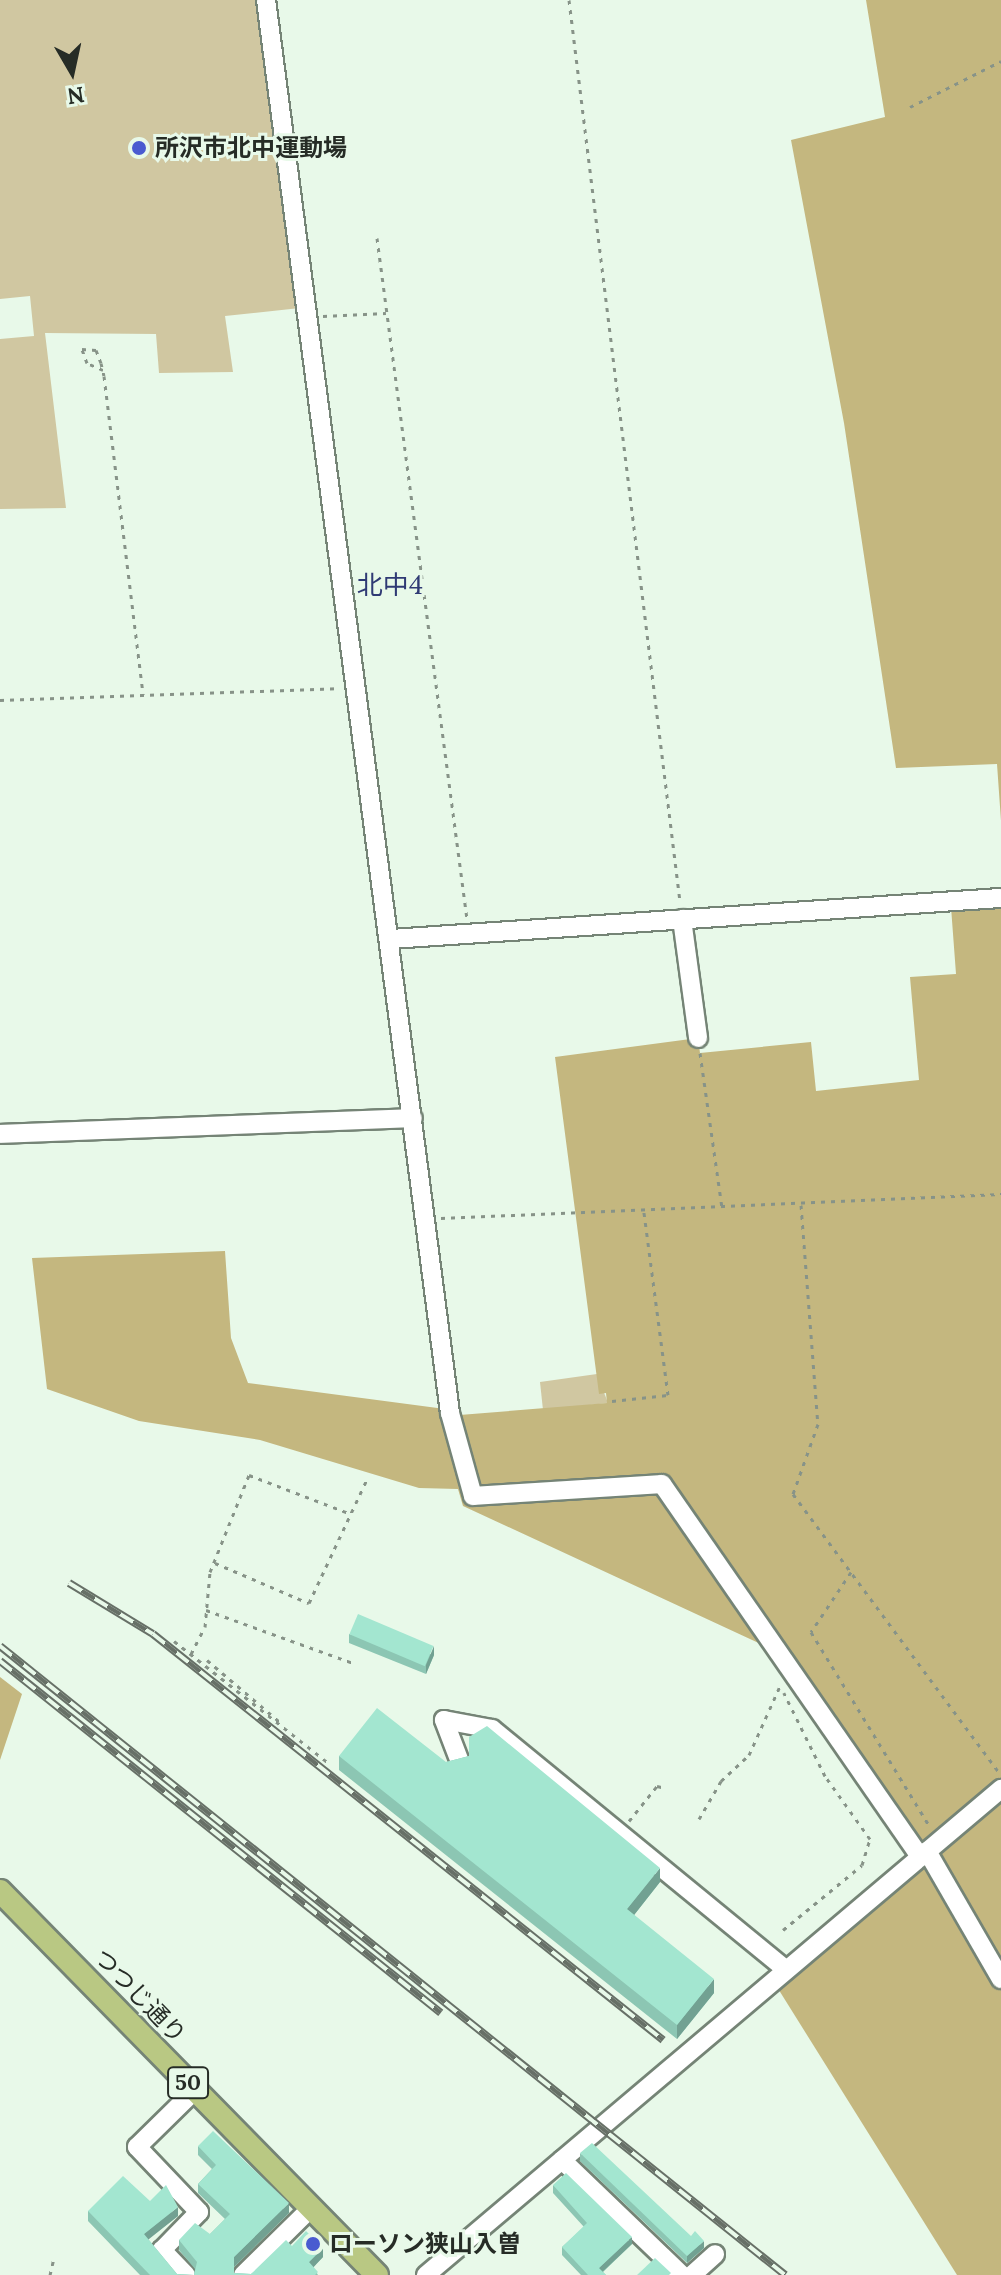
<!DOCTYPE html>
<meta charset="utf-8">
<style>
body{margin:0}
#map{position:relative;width:1001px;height:2275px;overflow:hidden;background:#e8f9e9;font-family:Lora,"Noto Sans JP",serif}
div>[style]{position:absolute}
.green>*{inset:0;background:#d0c7a1}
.forest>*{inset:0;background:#c4b77f}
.path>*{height:3px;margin-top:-1.5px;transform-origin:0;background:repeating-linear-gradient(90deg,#879388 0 4px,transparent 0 10px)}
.roads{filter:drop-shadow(2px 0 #758476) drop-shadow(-2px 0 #758476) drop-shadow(0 2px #758476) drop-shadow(0 -2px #758476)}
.minor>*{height:18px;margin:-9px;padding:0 9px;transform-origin:9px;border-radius:9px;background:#fff}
.major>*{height:22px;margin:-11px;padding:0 11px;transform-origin:11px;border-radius:11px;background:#b9c883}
.rail>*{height:8px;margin-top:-4px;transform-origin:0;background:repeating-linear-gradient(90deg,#e8f9e9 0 15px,#677067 0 30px);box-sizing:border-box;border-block:2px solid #677067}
.wall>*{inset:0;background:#8cc6b3}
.shaded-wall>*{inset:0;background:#72a192}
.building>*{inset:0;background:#a3e6d0;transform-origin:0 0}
.dots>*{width:22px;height:22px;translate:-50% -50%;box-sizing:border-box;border:4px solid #e8f9e9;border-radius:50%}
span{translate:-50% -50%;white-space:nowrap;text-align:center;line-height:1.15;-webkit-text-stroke:6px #e8f9e9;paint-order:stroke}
.shield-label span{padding:2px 6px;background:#e8f9e9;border:2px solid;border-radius:6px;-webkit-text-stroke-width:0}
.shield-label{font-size:22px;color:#262c26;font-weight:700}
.poi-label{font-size:24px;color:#262c26;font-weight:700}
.left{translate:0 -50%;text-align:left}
.street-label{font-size:24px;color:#262c26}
.neighbourhood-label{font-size:26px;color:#2f3a74}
.north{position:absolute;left:32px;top:32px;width:80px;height:80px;-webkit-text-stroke:6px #e8f9e9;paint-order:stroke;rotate:171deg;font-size:22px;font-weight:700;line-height:32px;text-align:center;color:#262c26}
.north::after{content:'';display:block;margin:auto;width:28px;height:36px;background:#262c26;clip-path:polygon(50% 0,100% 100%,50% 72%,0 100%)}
</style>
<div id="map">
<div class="green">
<i style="clip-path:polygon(0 0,260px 0,300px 308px,225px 316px,233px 372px,159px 373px,156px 334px,45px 333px,66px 508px,0 509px,0 339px,34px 336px,30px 296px,0 299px)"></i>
<i style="clip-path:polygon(597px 1374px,608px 1403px,543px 1410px,540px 1382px)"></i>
</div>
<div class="forest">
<i style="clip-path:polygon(866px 0,1001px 0,1001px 821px,997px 764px,896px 768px,844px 423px,791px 140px,885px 117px)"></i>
<i style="clip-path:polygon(1001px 903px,1001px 2275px,957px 2275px,777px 1987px,923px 1863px,765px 1646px,463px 1506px,458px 1489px,419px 1488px,260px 1440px,139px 1421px,47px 1389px,32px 1258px,225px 1251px,231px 1338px,248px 1383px,445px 1409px,447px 1416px,607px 1403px,606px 1393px,599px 1394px,555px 1057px,698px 1038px,700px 1053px,811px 1042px,816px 1091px,919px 1080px,910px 977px,956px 974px,951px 907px)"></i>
<i style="clip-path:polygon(0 1677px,22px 1694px,0 1760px)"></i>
</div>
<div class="path">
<i style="left:569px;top:0;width:908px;rotate:82.98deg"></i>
<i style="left:910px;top:107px;width:102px;rotate:-26.8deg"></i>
<i style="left:377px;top:238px;width:687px;rotate:82.47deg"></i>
<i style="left:323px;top:316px;width:63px;rotate:-2.7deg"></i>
<i style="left:103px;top:370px;width:17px;rotate:-156deg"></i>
<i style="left:87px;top:363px;width:15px;rotate:-110deg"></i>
<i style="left:82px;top:349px;width:14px;rotate:4deg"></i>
<i style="left:96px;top:350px;width:14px;rotate:69deg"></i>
<i style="left:101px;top:363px;width:13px;rotate:77deg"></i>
<i style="left:104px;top:376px;width:321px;rotate:83deg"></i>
<i style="left:0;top:700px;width:337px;rotate:-2deg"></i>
<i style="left:700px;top:1053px;width:157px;rotate:81.9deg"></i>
<i style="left:801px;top:1205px;width:220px;rotate:85.6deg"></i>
<i style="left:818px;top:1424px;width:74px;rotate:109.7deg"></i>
<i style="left:793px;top:1494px;width:346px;rotate:53.5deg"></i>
<i style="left:441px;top:1218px;width:561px;rotate:-2.45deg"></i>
<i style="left:612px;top:1401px;width:56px;rotate:-6.1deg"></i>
<i style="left:668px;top:1395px;width:185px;rotate:-97.5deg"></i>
<i style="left:215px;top:1563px;width:102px;rotate:23.1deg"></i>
<i style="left:309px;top:1603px;width:139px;rotate:-64.9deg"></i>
<i style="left:851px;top:1572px;width:72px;rotate:123.7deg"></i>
<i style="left:811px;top:1632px;width:228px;rotate:58.6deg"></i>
<i style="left:206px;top:1610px;width:156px;rotate:19.8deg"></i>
<i style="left:174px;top:1641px;width:199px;rotate:38.3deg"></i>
<i style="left:191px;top:1654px;width:30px;rotate:-63deg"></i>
<i style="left:205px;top:1627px;width:55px;rotate:-84.8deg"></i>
<i style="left:210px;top:1572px;width:105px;rotate:-68.1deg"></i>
<i style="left:249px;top:1475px;width:109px;rotate:20.9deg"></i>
<i style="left:207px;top:1660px;width:97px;rotate:40.4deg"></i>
<i style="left:699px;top:1819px;width:44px;rotate:-59.9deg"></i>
<i style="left:721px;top:1781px;width:38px;rotate:-43deg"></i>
<i style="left:749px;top:1755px;width:76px;rotate:-65.8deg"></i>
<i style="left:629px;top:1821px;width:45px;rotate:-51.3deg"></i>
<i style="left:657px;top:1786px;width:9px;rotate:13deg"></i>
<i style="left:783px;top:1930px;width:102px;rotate:-39.4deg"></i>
<i style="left:862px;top:1865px;width:27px;rotate:-73deg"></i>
<i style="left:870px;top:1839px;width:77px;rotate:-125.5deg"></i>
<i style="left:825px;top:1776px;width:93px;rotate:-116.3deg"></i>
<i style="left:50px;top:2275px;width:17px;rotate:-77deg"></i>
</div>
<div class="roads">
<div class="minor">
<i style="left:266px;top:0;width:1425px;rotate:82.58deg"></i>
<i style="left:450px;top:1413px;width:86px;rotate:74.5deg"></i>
<i style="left:473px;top:1496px;width:189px;rotate:-3.6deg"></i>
<i style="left:662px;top:1484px;width:454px;rotate:55.3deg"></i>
<i style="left:682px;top:919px;width:120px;rotate:82.3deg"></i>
<i style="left:391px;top:939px;width:611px;rotate:-3.85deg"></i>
<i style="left:0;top:1134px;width:413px;rotate:-2.2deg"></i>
<i style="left:460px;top:1762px;width:45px;rotate:-110.9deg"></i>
<i style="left:444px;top:1720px;width:49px;rotate:10.6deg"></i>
<i style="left:492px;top:1729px;width:380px;rotate:39.3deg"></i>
<i style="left:927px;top:1851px;width:148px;rotate:60deg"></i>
<i style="left:562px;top:2160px;width:166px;rotate:43.8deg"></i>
<i style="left:186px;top:2275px;width:35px;rotate:-134deg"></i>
<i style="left:162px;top:2250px;width:53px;rotate:-45.8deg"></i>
<i style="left:199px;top:2212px;width:90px;rotate:-133.6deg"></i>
<i style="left:137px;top:2147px;width:81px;rotate:-44.5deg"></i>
<i style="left:243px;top:2275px;width:95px;rotate:-44.6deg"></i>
<i style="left:426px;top:2275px;width:753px;rotate:-40.21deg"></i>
<i style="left:692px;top:2275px;width:31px;rotate:-42deg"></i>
</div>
<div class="major">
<i style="left:0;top:1891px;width:538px;rotate:45.53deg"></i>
</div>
</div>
<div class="rail">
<i style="left:69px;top:1583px;width:98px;rotate:31.3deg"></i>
<i style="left:153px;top:1634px;width:652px;rotate:38.52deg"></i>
<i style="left:0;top:1646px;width:1006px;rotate:38.7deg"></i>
<i style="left:0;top:1661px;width:564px;rotate:38.6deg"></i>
</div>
<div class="wall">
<i style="clip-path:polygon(349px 1634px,434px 1655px,426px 1674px,349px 1643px)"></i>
<i style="clip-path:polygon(339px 1756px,446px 1762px,469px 1756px,660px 1882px,634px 1915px,714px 1993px,677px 2039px,339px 1770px)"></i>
<i style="clip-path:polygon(198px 2146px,289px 2213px,234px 2267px,234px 2273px,251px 2274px,292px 2246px,323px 2257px,313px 2267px,318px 2275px,140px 2275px,88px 2221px,88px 2211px,150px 2201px,178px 2216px,148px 2239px,177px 2274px,194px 2275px,195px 2269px,179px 2250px,179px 2240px,210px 2234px,225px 2219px,198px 2193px,198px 2184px,212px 2169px,198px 2155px)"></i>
<i style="clip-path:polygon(580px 2153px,704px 2248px,687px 2263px,580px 2161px)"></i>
<i style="clip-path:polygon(553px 2185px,632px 2244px,603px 2272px,606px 2275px,581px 2275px,562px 2255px,562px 2247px,584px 2227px,553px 2193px)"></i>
</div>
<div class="shaded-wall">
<i style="clip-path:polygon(434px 1646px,434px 1655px,426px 1674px,426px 1665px)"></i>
<i style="clip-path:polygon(660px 1868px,660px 1882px,627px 1924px,627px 1909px)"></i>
<i style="clip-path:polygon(714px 1979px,714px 1993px,677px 2039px,677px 2025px)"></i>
<i style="clip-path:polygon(289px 2203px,289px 2213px,234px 2267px,234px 2257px)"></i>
<i style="clip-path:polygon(178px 2207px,178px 2216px,144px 2243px,144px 2234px)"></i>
<i style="clip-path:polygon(632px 2237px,632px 2244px,599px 2275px,599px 2268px)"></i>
<i style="clip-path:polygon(704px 2241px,704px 2248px,687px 2263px,687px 2256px)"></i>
<i style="clip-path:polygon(323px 2248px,323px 2257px,309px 2272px,309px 2262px)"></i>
</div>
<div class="building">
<i style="left:358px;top:1614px;width:82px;height:22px;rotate:23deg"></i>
<i style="clip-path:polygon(377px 1708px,446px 1762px,469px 1756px,469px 1737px,487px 1726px,660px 1868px,627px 1909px,714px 1979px,677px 2025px,339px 1756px)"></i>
<i style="clip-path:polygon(213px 2131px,289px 2203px,234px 2257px,234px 2273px,251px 2274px,286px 2240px,292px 2246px,306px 2231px,323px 2248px,309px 2262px,318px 2272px,315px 2275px,150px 2275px,88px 2211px,123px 2176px,150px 2201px,166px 2185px,178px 2207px,144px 2234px,177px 2274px,194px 2275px,197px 2262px,179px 2240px,195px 2223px,210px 2234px,230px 2214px,198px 2184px,216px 2165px,198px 2146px)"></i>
<i style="clip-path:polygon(592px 2143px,691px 2236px,695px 2231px,704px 2241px,687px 2256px,580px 2153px)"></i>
<i style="clip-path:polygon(566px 2173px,632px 2237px,599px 2268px,606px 2275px,588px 2275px,562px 2247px,587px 2223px,553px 2185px)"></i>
<i style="clip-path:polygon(655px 2258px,671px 2273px,669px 2275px,637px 2275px)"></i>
</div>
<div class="dots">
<i style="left:139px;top:148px;background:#4a5bd0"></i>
<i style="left:313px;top:2244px;background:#4a5bd0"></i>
</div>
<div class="shield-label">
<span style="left:188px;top:2083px">50</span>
</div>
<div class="poi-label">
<span class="left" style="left:155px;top:148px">所沢市北中運動場</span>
<span class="left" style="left:329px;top:2244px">ローソン狭山入曽</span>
</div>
<div class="street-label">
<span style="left:140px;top:1996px;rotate:46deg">つつじ通り</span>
</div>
<div class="neighbourhood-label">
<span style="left:390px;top:585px">北中4</span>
</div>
<div class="north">N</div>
</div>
